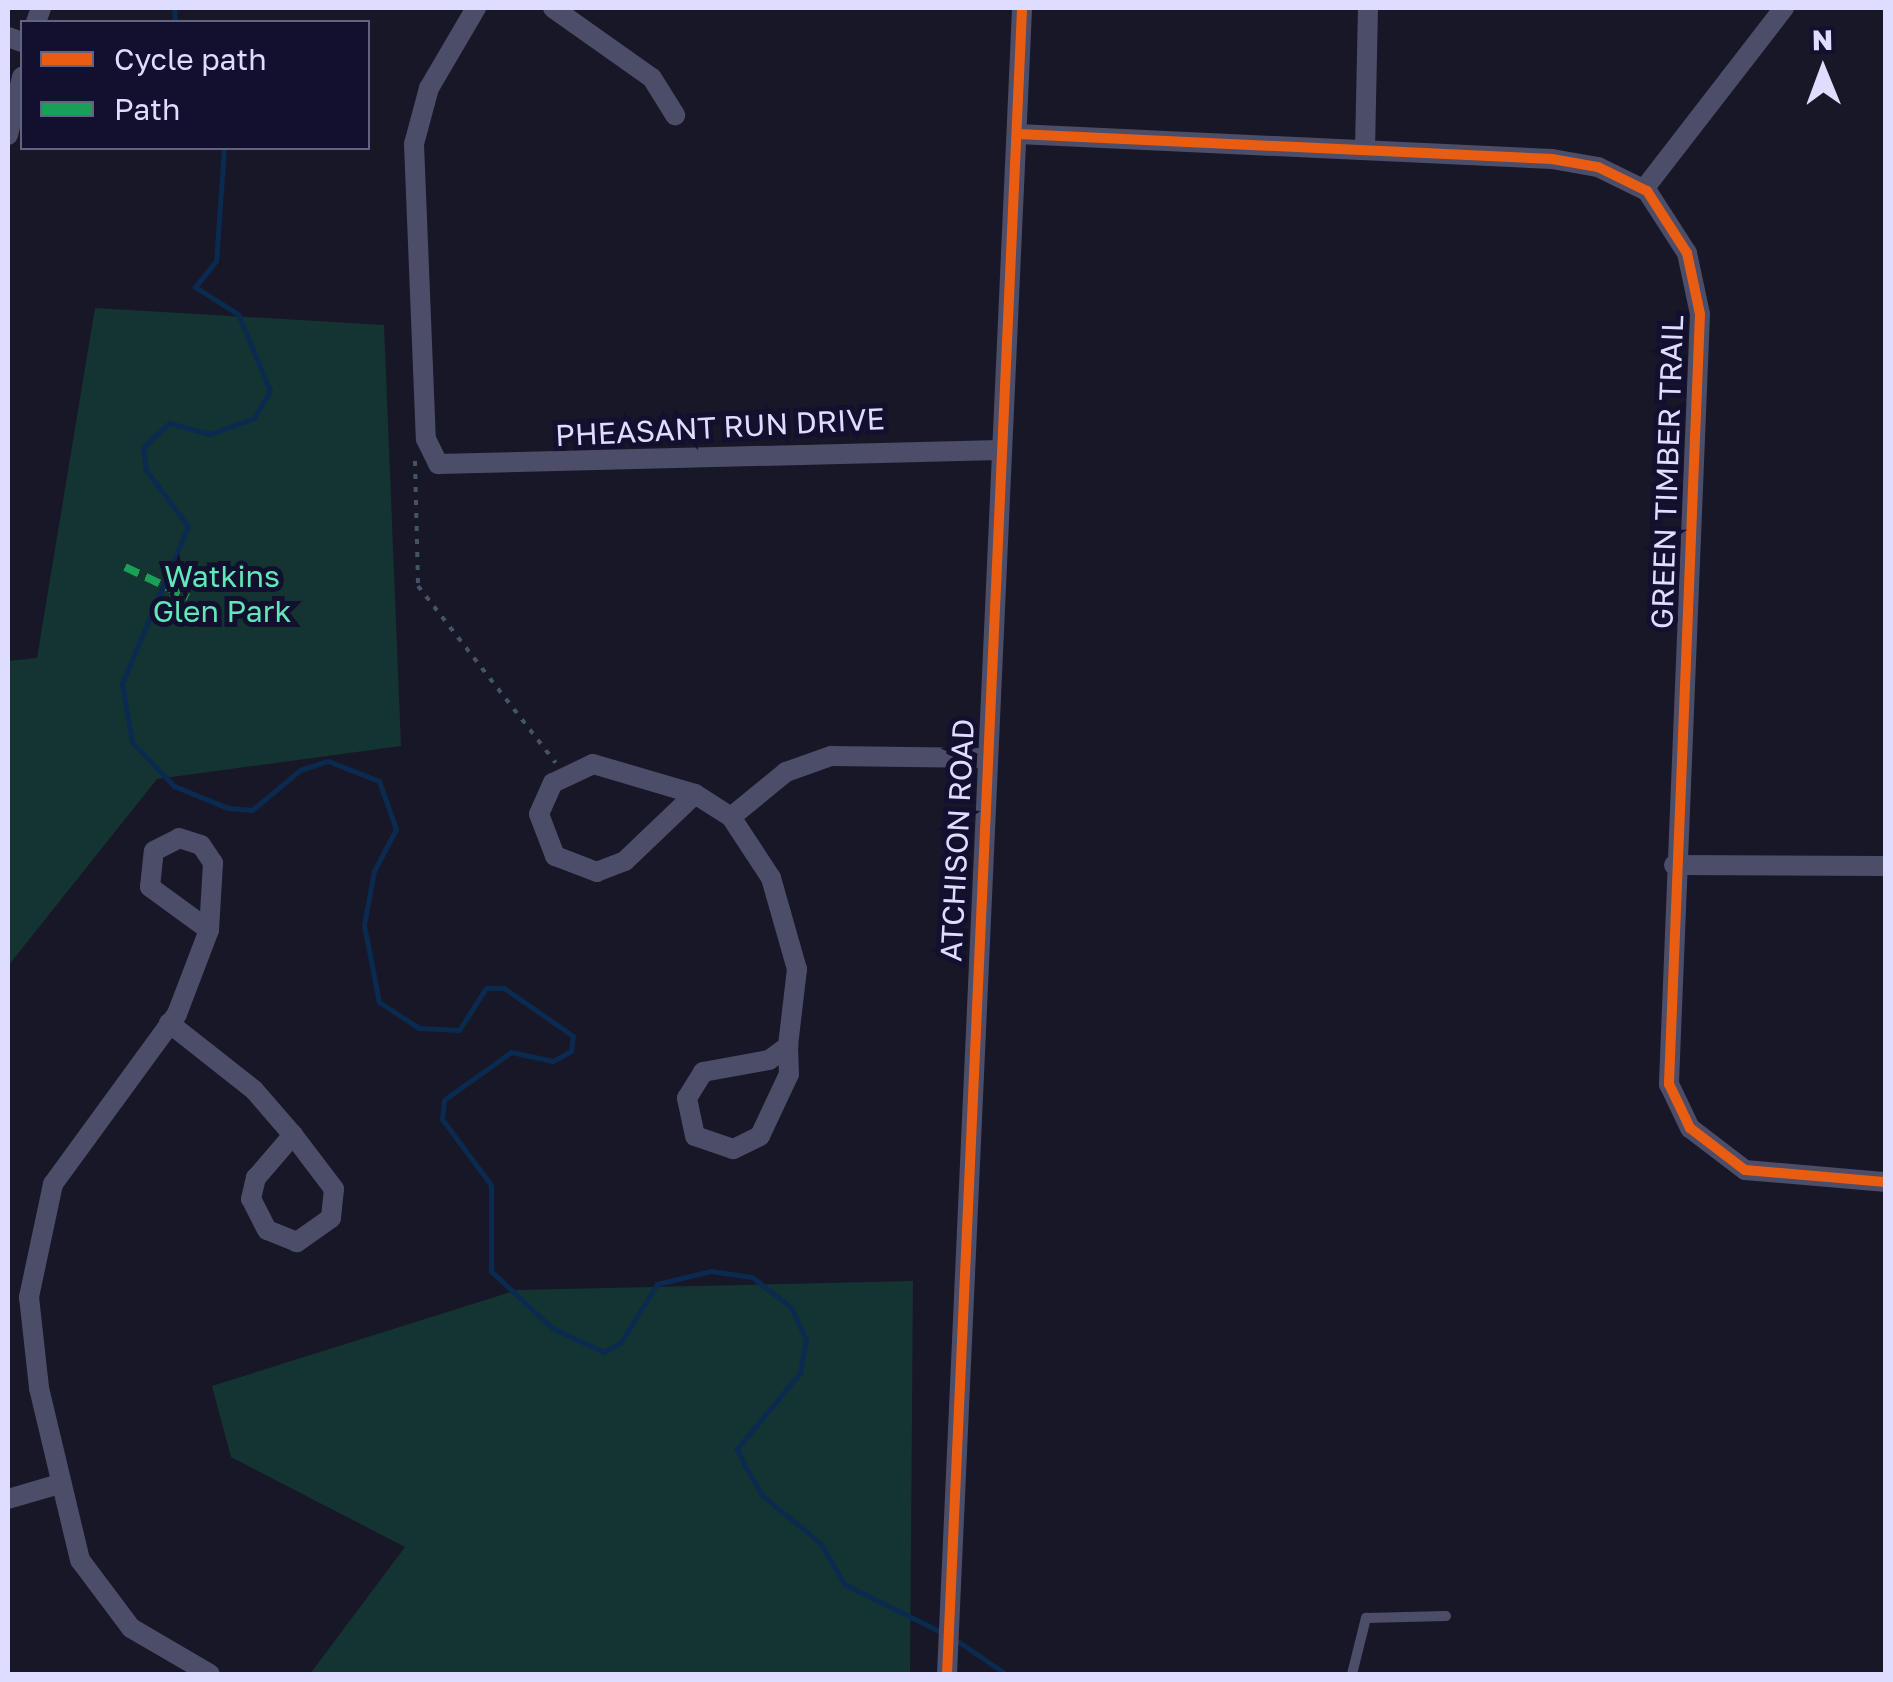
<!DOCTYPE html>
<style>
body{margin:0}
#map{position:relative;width:1893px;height:1682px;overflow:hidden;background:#181727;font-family:"Golos Text",sans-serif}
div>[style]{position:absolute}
.green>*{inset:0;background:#143432}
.stream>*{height:5px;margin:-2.5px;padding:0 2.5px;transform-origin:2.5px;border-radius:2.5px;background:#0b2a50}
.path>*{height:4px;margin-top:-2px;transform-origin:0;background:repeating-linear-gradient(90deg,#435463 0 5px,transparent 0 13px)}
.service>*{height:10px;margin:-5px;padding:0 5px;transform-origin:5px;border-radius:5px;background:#4c4d68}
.minor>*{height:20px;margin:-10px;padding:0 10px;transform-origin:10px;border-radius:10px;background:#4c4d68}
.quiet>*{height:8px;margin-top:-4px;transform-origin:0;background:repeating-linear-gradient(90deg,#1a9f57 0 15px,transparent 0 23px)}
.cycleway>*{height:10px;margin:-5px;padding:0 5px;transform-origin:5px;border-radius:5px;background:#e95d12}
span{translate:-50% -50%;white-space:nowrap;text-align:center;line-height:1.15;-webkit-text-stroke:10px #12102e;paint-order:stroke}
.street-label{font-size:30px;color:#deddff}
.park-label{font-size:30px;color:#60e8b9}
.frame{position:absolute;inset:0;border:10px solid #deddff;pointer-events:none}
.legend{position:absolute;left:20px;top:20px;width:350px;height:130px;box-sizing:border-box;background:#12102e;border:2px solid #646282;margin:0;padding:12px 18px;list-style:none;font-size:30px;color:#deddff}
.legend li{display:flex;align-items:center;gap:20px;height:50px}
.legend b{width:50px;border:2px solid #646282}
.north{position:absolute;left:1773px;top:20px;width:100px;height:100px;-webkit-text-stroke:8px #12102e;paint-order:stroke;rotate:359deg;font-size:28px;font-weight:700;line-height:40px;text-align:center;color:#deddff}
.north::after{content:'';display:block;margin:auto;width:35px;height:45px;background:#deddff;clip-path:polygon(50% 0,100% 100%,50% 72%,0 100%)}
</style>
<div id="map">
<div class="green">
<i style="clip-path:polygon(95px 308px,384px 325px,401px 746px,157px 779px,8px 966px,8px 661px,37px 658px)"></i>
<i style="clip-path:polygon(913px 1281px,910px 1674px,310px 1674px,405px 1547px,231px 1457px,212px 1386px,517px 1290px)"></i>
</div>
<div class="stream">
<i style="left:174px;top:8px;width:14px;rotate:86deg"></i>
<i style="left:224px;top:148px;width:113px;rotate:94deg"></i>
<i style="left:216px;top:261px;width:33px;rotate:129deg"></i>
<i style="left:195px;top:287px;width:51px;rotate:32.1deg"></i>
<i style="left:238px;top:314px;width:83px;rotate:67.4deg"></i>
<i style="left:270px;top:391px;width:31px;rotate:121deg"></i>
<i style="left:254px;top:418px;width:47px;rotate:160deg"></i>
<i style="left:210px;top:434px;width:42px;rotate:-165deg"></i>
<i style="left:169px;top:423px;width:35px;rotate:137deg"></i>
<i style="left:143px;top:447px;width:23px;rotate:83deg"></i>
<i style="left:146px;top:470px;width:70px;rotate:53.1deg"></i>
<i style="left:188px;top:526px;width:171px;rotate:112.7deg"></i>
<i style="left:122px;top:684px;width:59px;rotate:80.2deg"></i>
<i style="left:132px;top:742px;width:61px;rotate:46.3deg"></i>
<i style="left:174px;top:786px;width:58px;rotate:22.2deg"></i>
<i style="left:228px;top:808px;width:24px;rotate:5deg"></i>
<i style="left:252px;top:810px;width:62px;rotate:-39.8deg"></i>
<i style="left:300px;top:770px;width:29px;rotate:-18deg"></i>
<i style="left:328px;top:761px;width:55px;rotate:21.4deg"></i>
<i style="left:379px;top:781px;width:51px;rotate:70.5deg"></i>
<i style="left:396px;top:829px;width:47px;rotate:117.6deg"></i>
<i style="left:374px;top:871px;width:55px;rotate:100.5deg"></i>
<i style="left:364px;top:925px;width:78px;rotate:79deg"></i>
<i style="left:379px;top:1002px;width:48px;rotate:33deg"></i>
<i style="left:419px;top:1028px;width:40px;rotate:2.9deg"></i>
<i style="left:459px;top:1030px;width:50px;rotate:-57.3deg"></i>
<i style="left:486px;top:988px;width:18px"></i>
<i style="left:504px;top:988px;width:84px;rotate:34.8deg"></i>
<i style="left:573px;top:1036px;width:15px;rotate:98deg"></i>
<i style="left:571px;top:1051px;width:21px;rotate:151deg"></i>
<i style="left:553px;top:1061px;width:43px;rotate:-167.9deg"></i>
<i style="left:511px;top:1052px;width:82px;rotate:144.4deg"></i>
<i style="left:444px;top:1100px;width:19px;rotate:96deg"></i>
<i style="left:442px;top:1119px;width:82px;rotate:53.4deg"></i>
<i style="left:491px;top:1185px;width:86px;rotate:90deg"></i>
<i style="left:491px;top:1271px;width:83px;rotate:43.1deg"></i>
<i style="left:552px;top:1328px;width:57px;rotate:24.8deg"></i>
<i style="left:604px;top:1352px;width:20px;rotate:-30deg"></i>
<i style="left:621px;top:1342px;width:68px;rotate:-58.2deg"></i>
<i style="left:657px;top:1284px;width:56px;rotate:-13.5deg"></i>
<i style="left:711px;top:1271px;width:41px;rotate:8.3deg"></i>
<i style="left:752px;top:1277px;width:49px;rotate:37.6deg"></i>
<i style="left:791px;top:1307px;width:35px;rotate:65deg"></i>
<i style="left:806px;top:1339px;width:35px;rotate:100deg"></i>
<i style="left:800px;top:1373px;width:99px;rotate:129.7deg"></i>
<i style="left:737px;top:1449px;width:17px;rotate:65deg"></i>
<i style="left:744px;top:1464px;width:36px;rotate:60deg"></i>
<i style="left:762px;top:1495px;width:77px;rotate:39.7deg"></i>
<i style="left:821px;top:1544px;width:46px;rotate:60.1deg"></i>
<i style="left:844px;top:1584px;width:110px;rotate:26.3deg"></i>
<i style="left:953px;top:1638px;width:64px;rotate:34.2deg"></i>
</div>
<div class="path">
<i style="left:415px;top:461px;width:125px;rotate:88.6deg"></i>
<i style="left:418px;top:586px;width:224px;rotate:52.1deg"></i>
</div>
<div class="service">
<i style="left:1352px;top:1674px;width:58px;rotate:-76deg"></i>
<i style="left:1366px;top:1618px;width:80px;rotate:-1.4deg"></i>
</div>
<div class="minor">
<i style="left:476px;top:8px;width:93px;rotate:120.4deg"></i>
<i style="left:429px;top:88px;width:58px;rotate:105deg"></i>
<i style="left:414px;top:144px;width:295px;rotate:87.7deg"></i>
<i style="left:426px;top:439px;width:28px;rotate:64deg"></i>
<i style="left:438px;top:464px;width:562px;rotate:-1.43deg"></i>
<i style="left:553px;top:8px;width:121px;rotate:35.3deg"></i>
<i style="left:652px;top:78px;width:44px;rotate:58.1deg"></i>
<i style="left:36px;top:22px;width:15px;rotate:-70deg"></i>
<i style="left:8px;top:37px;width:15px;rotate:20deg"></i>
<i style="left:1018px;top:134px;width:535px;rotate:2.68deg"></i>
<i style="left:1552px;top:159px;width:47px;rotate:9.9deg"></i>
<i style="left:1598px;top:167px;width:55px;rotate:26.1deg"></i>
<i style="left:1647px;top:191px;width:74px;rotate:57.2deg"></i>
<i style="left:1687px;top:253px;width:62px;rotate:78deg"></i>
<i style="left:1700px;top:314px;width:771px;rotate:92.31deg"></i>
<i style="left:1669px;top:1084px;width:49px;rotate:64.5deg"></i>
<i style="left:1690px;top:1128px;width:69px;rotate:37.4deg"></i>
<i style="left:1745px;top:1170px;width:142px;rotate:4.9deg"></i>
<i style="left:8px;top:135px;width:60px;rotate:-76.4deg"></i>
<i style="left:1365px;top:150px;width:142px;rotate:-88.8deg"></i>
<i style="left:1644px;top:189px;width:229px;rotate:-52.3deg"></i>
<i style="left:593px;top:764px;width:106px;rotate:16.4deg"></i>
<i style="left:695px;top:794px;width:97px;rotate:136.3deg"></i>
<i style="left:625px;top:861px;width:30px;rotate:159deg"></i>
<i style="left:597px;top:872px;width:45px;rotate:-159.1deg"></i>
<i style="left:555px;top:856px;width:45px;rotate:-110.9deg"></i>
<i style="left:539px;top:814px;width:34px;rotate:-66deg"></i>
<i style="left:553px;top:783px;width:44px;rotate:-25.4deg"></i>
<i style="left:695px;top:794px;width:43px;rotate:32.6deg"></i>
<i style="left:731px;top:817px;width:73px;rotate:56.7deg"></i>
<i style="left:771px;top:878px;width:95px;rotate:74.1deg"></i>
<i style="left:797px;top:969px;width:78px;rotate:96.7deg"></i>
<i style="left:731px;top:817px;width:71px;rotate:-39.3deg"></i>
<i style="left:786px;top:772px;width:48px;rotate:-19.6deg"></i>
<i style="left:831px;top:756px;width:155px;rotate:0.7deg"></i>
<i style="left:179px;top:838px;width:23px;rotate:18deg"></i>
<i style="left:201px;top:845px;width:22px;rotate:56deg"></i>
<i style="left:213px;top:863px;width:67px;rotate:93.4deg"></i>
<i style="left:209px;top:930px;width:73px;rotate:-143.9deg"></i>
<i style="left:150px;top:887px;width:36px;rotate:-84deg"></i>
<i style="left:154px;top:851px;width:28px;rotate:-27deg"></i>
<i style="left:1674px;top:865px;width:212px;rotate:0.3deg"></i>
<i style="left:209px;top:930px;width:90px;rotate:110.9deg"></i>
<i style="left:177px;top:1014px;width:210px;rotate:126.1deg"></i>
<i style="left:53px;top:1184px;width:116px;rotate:102deg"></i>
<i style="left:29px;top:1297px;width:92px;rotate:83.7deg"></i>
<i style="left:39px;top:1388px;width:177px;rotate:76.6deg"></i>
<i style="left:80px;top:1560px;width:85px;rotate:53.1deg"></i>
<i style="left:131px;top:1628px;width:91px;rotate:30.2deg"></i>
<i style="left:169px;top:1023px;width:108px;rotate:38.2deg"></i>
<i style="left:254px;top:1090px;width:60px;rotate:49.1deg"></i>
<i style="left:788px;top:1046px;width:28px;rotate:88deg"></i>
<i style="left:789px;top:1074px;width:68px;rotate:115.1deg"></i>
<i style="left:760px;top:1136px;width:30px;rotate:154deg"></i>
<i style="left:733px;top:1149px;width:40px;rotate:-161.1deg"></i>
<i style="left:695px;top:1136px;width:39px;rotate:-102deg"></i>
<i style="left:687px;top:1098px;width:31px;rotate:-58deg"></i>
<i style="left:703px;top:1072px;width:67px;rotate:-10.3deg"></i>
<i style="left:769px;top:1060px;width:24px;rotate:-36deg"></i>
<i style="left:293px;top:1135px;width:68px;rotate:52.8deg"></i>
<i style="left:334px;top:1189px;width:29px;rotate:96deg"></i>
<i style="left:331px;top:1218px;width:42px;rotate:144.8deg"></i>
<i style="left:297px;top:1242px;width:32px;rotate:-158deg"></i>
<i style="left:267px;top:1230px;width:35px;rotate:-117deg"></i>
<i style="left:251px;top:1199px;width:22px;rotate:-77deg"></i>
<i style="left:256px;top:1178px;width:57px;rotate:-49.3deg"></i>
<i style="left:8px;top:1499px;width:53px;rotate:-16.4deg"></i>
<i style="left:947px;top:1674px;width:1668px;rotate:-87.42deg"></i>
</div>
<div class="quiet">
<i style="left:125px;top:567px;width:70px;rotate:25.5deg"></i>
</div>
<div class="cycleway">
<i style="left:1018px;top:134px;width:535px;rotate:2.68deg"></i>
<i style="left:1552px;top:159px;width:47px;rotate:9.9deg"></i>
<i style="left:1598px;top:167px;width:55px;rotate:26.1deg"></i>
<i style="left:1647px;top:191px;width:74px;rotate:57.2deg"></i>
<i style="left:1687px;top:253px;width:62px;rotate:78deg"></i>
<i style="left:1700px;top:314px;width:771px;rotate:92.31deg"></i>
<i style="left:1669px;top:1084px;width:49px;rotate:64.5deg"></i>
<i style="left:1690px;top:1128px;width:69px;rotate:37.4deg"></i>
<i style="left:1745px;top:1170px;width:142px;rotate:4.9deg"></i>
<i style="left:947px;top:1674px;width:1668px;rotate:-87.42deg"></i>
</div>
<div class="street-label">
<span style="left:720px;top:427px;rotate:-3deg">PHEASANT RUN DRIVE</span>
<span style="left:1667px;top:472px;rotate:-88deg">GREEN TIMBER TRAIL</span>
<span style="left:957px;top:840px;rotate:-87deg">ATCHISON ROAD</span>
</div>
<div class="park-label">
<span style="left:222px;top:593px">Watkins<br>Glen Park</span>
</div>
<div class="frame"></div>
<ul class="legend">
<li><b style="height:12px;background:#e95d12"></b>Cycle path</li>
<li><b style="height:12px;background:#1a9f57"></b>Path</li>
</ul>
<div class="north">N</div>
</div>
